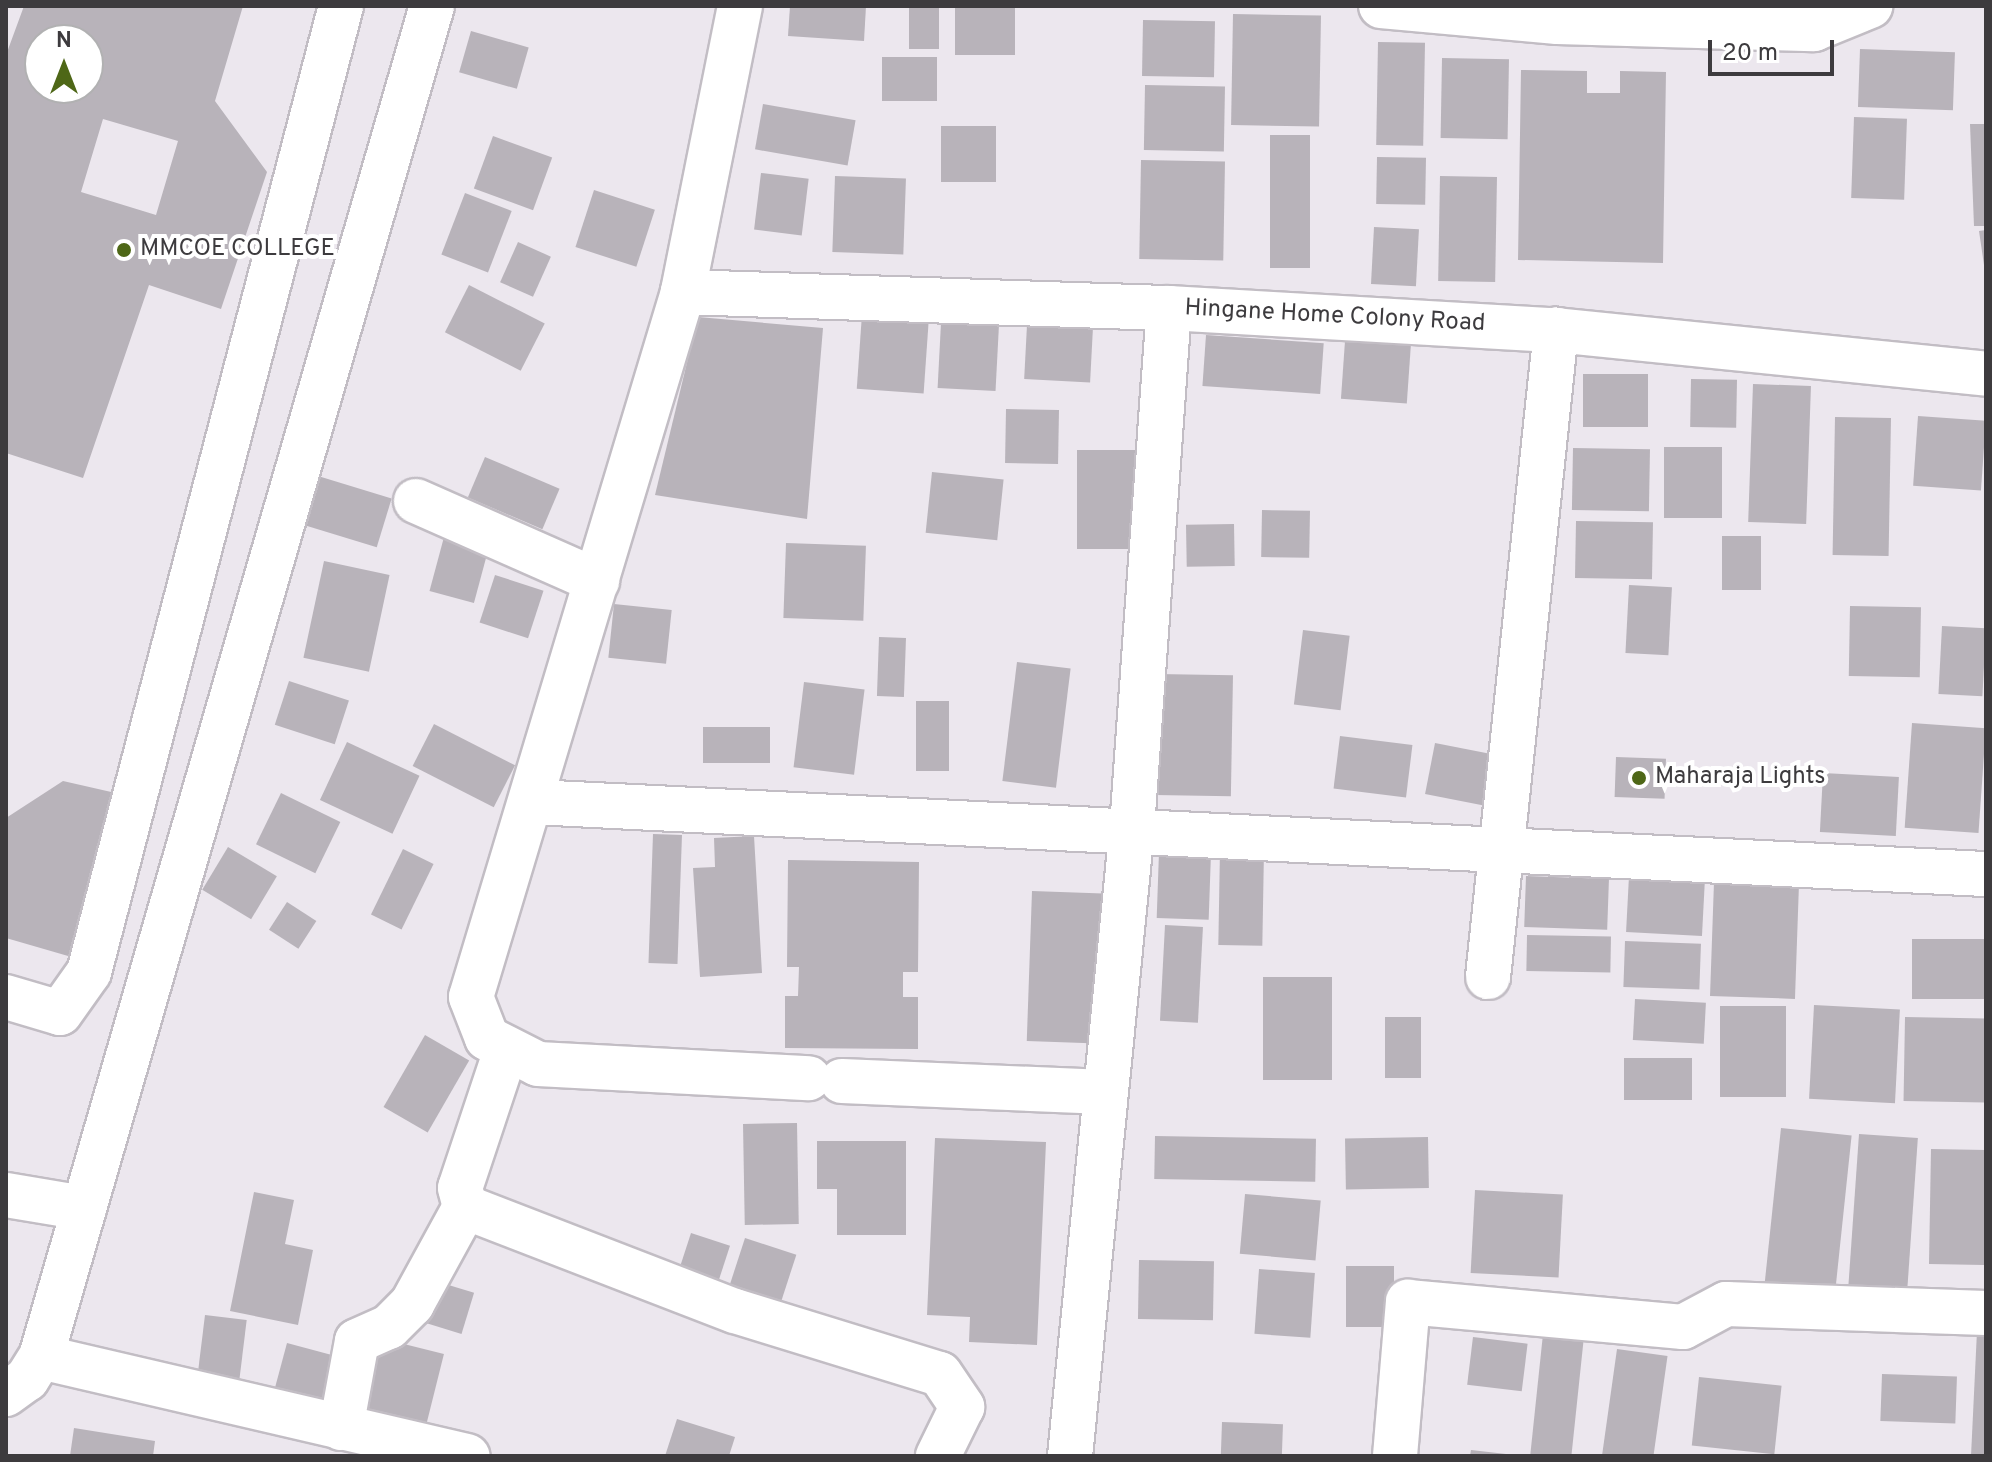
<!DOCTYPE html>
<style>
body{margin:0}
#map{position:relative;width:1992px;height:1462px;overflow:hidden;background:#ece7ee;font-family:Overpass,sans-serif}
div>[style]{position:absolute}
.building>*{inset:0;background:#b8b3ba;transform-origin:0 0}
.roads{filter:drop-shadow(2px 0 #c2bdc4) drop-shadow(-2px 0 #c2bdc4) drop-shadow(0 2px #c2bdc4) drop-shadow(0 -2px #c2bdc4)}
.minor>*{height:44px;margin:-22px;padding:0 22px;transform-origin:22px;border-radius:22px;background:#fff}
.dots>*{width:22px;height:22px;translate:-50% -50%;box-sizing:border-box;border:4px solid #fff;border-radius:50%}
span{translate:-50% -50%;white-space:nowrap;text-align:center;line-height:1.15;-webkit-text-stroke:8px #fff;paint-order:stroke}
.poi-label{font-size:24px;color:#3d3b3e}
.left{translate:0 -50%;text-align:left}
.street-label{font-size:24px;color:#3d3b3e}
.frame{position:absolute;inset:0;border:8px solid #3d3b3e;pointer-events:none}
.north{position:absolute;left:24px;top:24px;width:80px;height:80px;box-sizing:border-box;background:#fff;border:2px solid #b1b1b2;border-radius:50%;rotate:0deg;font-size:22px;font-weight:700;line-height:32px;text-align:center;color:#3d3b3e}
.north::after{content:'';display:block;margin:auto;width:28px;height:36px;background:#4e6717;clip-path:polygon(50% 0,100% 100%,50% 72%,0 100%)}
.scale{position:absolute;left:1708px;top:40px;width:126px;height:36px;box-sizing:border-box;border:4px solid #3d3b3e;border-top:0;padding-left:10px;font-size:24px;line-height:28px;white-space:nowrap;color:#3d3b3e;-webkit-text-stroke:6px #fff;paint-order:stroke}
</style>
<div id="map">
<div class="building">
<i style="clip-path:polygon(evenodd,24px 6px,243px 6px,215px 101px,267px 172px,221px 309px,149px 285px,83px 478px,6px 453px,6px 55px,24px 6px,40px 40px,88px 40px,88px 88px,40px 88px,40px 40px,24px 6px,103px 119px,178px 141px,156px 215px,81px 192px,103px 119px)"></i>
<i style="clip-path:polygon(790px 6px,866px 6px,864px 41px,788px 36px)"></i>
<i style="left:909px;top:6px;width:30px;height:43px"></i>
<i style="left:955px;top:6px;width:60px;height:49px"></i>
<i style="left:1233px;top:14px;width:88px;height:111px;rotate:1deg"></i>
<i style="left:1143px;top:20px;width:72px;height:56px;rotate:1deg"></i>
<i style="left:471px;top:31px;width:60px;height:43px;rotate:16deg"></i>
<i style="left:1378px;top:42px;width:47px;height:103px;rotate:1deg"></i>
<i style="left:1860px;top:49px;width:95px;height:58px;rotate:2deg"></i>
<i style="left:882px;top:57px;width:55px;height:44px"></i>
<i style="left:1442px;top:58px;width:67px;height:80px;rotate:1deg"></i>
<i style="clip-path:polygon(1521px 70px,1587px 71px,1587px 93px,1620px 93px,1620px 71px,1666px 72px,1663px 263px,1518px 260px)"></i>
<i style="left:1145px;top:85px;width:80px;height:65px;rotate:1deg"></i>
<i style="left:763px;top:104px;width:94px;height:46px;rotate:10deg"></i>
<i style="left:1854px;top:117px;width:53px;height:81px;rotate:2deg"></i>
<i style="clip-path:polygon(1970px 124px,1986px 124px,1986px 226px,1974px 226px)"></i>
<i style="left:941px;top:126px;width:55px;height:56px"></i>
<i style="left:1270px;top:135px;width:40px;height:133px"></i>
<i style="left:493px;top:136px;width:63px;height:56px;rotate:20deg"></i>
<i style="left:1377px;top:157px;width:49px;height:47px;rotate:1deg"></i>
<i style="left:1141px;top:160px;width:84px;height:99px;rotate:1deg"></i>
<i style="left:761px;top:173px;width:48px;height:57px;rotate:7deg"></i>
<i style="left:835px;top:176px;width:71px;height:76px;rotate:2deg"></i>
<i style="left:1440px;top:176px;width:57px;height:105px;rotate:1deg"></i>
<i style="left:594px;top:190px;width:64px;height:60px;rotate:18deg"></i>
<i style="left:465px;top:193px;width:50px;height:66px;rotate:21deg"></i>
<i style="left:1374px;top:227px;width:45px;height:57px;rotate:3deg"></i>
<i style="clip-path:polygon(1986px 230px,1986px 265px,1984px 265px,1979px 231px)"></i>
<i style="left:518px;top:242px;width:36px;height:44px;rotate:24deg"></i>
<i style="left:469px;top:285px;width:85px;height:53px;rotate:27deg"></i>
<i style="left:862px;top:314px;width:67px;height:75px;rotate:4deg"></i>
<i style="clip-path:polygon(698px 317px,823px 328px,807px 519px,655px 495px)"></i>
<i style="left:941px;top:323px;width:58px;height:65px;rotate:3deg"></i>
<i style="left:1027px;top:325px;width:66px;height:54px;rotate:3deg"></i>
<i style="left:1206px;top:335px;width:118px;height:51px;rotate:4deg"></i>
<i style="left:1345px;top:341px;width:66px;height:58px;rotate:4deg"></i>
<i style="left:1583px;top:374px;width:65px;height:53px"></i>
<i style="left:1691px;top:379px;width:46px;height:48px;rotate:1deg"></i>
<i style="left:1753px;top:384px;width:58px;height:138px;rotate:2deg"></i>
<i style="left:1006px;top:409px;width:53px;height:54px;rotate:1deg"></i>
<i style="left:1918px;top:416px;width:68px;height:70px;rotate:4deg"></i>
<i style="left:1835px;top:417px;width:56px;height:138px;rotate:1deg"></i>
<i style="left:1664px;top:447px;width:58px;height:71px"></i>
<i style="left:1573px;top:448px;width:77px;height:62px;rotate:1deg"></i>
<i style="left:1077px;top:450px;width:60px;height:99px"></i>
<i style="left:485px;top:457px;width:81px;height:44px;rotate:23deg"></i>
<i style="left:932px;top:472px;width:72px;height:61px;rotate:6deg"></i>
<i style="left:318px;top:476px;width:77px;height:51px;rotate:17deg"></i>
<i style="left:1262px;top:510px;width:48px;height:47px;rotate:1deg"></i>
<i style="left:1576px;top:521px;width:77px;height:57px;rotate:1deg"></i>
<i style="left:1234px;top:524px;width:42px;height:48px;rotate:89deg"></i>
<i style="left:1722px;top:536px;width:39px;height:54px"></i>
<i style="left:444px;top:537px;width:46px;height:56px;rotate:15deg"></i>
<i style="left:786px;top:543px;width:80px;height:75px;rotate:2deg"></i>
<i style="left:324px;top:561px;width:67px;height:99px;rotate:12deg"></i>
<i style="left:495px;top:575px;width:51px;height:50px;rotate:18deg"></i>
<i style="left:1629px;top:585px;width:43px;height:68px;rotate:3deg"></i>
<i style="left:614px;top:604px;width:58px;height:54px;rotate:6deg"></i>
<i style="left:1850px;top:606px;width:71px;height:70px;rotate:1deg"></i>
<i style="left:1942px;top:626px;width:44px;height:68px;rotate:3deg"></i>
<i style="left:1303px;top:630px;width:47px;height:75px;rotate:7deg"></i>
<i style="left:879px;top:637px;width:27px;height:59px;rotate:2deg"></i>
<i style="left:1017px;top:662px;width:54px;height:120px;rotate:7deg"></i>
<i style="left:1157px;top:674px;width:76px;height:121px;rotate:1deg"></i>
<i style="left:289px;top:681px;width:63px;height:46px;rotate:18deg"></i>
<i style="left:804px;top:682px;width:61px;height:86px;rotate:7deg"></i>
<i style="left:916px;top:701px;width:33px;height:70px"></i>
<i style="left:1912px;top:723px;width:74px;height:105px;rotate:4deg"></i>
<i style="left:434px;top:724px;width:91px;height:47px;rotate:27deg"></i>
<i style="left:703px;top:727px;width:67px;height:36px"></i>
<i style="left:1340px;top:736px;width:73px;height:53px;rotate:7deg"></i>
<i style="left:347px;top:742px;width:80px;height:64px;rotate:25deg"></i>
<i style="left:1435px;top:743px;width:65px;height:52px;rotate:11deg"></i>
<i style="left:1616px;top:757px;width:50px;height:40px;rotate:2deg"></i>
<i style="left:1823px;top:773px;width:76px;height:59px;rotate:3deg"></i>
<i style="clip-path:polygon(63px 781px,120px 794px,75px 958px,6px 938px,6px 818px)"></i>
<i style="left:281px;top:793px;width:66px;height:57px;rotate:26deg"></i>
<i style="left:653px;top:834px;width:29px;height:129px;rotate:2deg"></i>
<i style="clip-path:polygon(754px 836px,762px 973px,700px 977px,693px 868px,715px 867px,714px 838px)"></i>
<i style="left:228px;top:847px;width:57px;height:50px;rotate:31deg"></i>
<i style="left:403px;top:849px;width:34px;height:73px;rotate:26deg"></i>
<i style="left:1220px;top:849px;width:44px;height:96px;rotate:1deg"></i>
<i style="left:1159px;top:852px;width:52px;height:66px;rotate:2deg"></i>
<i style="clip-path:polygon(788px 860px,919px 862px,918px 972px,903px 972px,903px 997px,918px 997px,918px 1049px,785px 1048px,785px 996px,798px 996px,799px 967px,787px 967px)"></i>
<i style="left:1526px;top:876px;width:83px;height:51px;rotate:2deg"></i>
<i style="left:1629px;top:876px;width:76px;height:56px;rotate:3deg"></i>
<i style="left:1714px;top:882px;width:85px;height:114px;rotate:2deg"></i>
<i style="left:1032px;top:891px;width:78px;height:150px;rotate:2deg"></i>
<i style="left:287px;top:902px;width:35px;height:33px;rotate:33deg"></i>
<i style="left:1165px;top:925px;width:38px;height:96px;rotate:3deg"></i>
<i style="left:1527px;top:935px;width:84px;height:36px;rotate:1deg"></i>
<i style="left:1912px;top:939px;width:74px;height:60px"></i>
<i style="left:1625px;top:941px;width:76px;height:46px;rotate:2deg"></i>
<i style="left:1263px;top:977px;width:69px;height:103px"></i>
<i style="left:1635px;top:999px;width:71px;height:41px;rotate:3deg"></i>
<i style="left:1814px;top:1005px;width:86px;height:94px;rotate:3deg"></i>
<i style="left:1720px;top:1006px;width:66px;height:91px"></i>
<i style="left:1385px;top:1017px;width:36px;height:61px"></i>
<i style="left:1905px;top:1017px;width:81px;height:84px;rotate:1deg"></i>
<i style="left:425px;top:1035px;width:51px;height:83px;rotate:30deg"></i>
<i style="left:1624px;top:1058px;width:68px;height:42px"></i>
<i style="left:797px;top:1123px;width:101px;height:54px;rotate:89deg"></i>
<i style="left:1781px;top:1128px;width:71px;height:157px;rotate:6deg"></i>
<i style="left:1859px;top:1134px;width:59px;height:161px;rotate:4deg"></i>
<i style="left:1155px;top:1136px;width:161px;height:43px;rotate:1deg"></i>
<i style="left:1428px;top:1137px;width:51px;height:83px;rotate:89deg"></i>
<i style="clip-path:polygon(935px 1138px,1046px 1142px,1037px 1345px,969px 1342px,970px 1317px,927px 1315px)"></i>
<i style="clip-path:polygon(817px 1141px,906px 1141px,906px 1235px,837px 1235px,837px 1189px,817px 1189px)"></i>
<i style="left:1931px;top:1149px;width:55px;height:115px;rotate:1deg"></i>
<i style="left:1475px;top:1190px;width:88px;height:83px;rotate:3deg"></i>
<i style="clip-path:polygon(254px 1192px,294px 1200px,285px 1244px,313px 1250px,298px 1325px,230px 1311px)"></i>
<i style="left:1245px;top:1194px;width:76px;height:60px;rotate:5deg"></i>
<i style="left:691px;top:1233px;width:41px;height:52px;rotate:18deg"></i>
<i style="left:745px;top:1238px;width:54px;height:67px;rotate:18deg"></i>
<i style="left:1139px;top:1260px;width:75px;height:59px;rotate:1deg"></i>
<i style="left:1346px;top:1266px;width:48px;height:61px"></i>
<i style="left:1259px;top:1269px;width:56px;height:65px;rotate:4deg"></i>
<i style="left:432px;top:1280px;width:44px;height:43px;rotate:17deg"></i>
<i style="left:205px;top:1315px;width:42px;height:64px;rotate:7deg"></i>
<i style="clip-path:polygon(1977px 1331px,1986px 1331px,1986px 1456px,1971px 1456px)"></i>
<i style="left:1543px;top:1334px;width:41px;height:122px;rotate:6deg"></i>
<i style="left:376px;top:1337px;width:70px;height:77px;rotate:14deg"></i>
<i style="left:1473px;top:1337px;width:55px;height:48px;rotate:7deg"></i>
<i style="left:287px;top:1343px;width:57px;height:50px;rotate:15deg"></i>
<i style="left:1617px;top:1349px;width:51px;height:107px;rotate:8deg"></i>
<i style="left:1882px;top:1374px;width:75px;height:47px;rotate:2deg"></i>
<i style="left:1699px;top:1377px;width:83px;height:69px;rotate:6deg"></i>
<i style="clip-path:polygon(677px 1419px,735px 1437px,729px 1456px,665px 1456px)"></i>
<i style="left:1222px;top:1422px;width:61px;height:34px;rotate:2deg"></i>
<i style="clip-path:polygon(74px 1428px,155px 1441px,153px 1456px,70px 1456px)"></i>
<i style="clip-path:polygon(1471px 1450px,1506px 1454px,1505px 1456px,1470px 1456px)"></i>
</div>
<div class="roads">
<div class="minor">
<i style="left:740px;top:6px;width:292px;rotate:101.3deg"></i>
<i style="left:683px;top:292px;width:736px;rotate:106.74deg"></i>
<i style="left:471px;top:997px;width:44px;rotate:68.7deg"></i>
<i style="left:487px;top:1038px;width:57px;rotate:27deg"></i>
<i style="left:538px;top:1064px;width:271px;rotate:3deg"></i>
<i style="left:1381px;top:6px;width:177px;rotate:5.2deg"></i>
<i style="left:1557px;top:22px;width:257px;rotate:1.6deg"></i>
<i style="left:1814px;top:29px;width:61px;rotate:-22.3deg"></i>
<i style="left:683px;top:292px;width:486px;rotate:1.9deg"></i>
<i style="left:1169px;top:308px;width:388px;rotate:3.3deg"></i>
<i style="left:1556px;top:330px;width:432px;rotate:5.8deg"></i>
<i style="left:416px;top:501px;width:198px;rotate:23.8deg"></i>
<i style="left:533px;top:802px;width:1455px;rotate:2.84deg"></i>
<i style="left:1488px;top:977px;width:651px;rotate:-84deg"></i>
<i style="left:6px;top:997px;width:56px;rotate:16.5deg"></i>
<i style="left:60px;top:1013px;width:50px;rotate:-54.7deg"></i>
<i style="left:89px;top:972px;width:998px;rotate:-75.38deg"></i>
<i style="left:505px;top:1053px;width:142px;rotate:108.4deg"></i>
<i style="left:460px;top:1188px;width:20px;rotate:75deg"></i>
<i style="left:465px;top:1207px;width:289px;rotate:21.1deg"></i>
<i style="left:735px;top:1311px;width:214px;rotate:17.1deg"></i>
<i style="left:940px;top:1374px;width:40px;rotate:56deg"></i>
<i style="left:962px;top:1407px;width:55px;rotate:116.1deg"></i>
<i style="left:842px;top:1081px;width:264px;rotate:2.4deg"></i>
<i style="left:6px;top:1195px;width:79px;rotate:9.5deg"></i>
<i style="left:41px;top:1357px;width:438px;rotate:13.1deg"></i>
<i style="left:6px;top:1394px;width:26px;rotate:-36deg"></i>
<i style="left:27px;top:1379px;width:26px;rotate:-58deg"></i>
<i style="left:41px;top:1357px;width:1406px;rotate:-73.86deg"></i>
<i style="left:341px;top:1428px;width:88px;rotate:-79.6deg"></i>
<i style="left:357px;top:1341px;width:35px;rotate:-24deg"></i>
<i style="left:389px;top:1327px;width:33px;rotate:-45deg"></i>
<i style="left:412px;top:1304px;width:111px;rotate:-61.3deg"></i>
<i style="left:1070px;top:1456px;width:631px;rotate:-84.36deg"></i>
<i style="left:1132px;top:828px;width:521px;rotate:-85.93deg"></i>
<i style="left:1395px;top:1456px;width:155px;rotate:-85.2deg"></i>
<i style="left:1408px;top:1302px;width:276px;rotate:5.2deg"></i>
<i style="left:1683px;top:1327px;width:49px;rotate:-28.1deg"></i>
<i style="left:1726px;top:1304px;width:260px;rotate:2deg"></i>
</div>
</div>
<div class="dots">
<i style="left:124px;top:250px;background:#4e6717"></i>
<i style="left:1639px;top:778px;background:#4e6717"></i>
</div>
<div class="poi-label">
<span class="left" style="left:140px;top:250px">MMCOE COLLEGE</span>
<span class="left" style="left:1655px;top:778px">Maharaja Lights</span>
</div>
<div class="street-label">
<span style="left:1335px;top:317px;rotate:3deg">Hingane Home Colony Road</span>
</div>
<div class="frame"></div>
<div class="north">N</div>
<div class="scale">20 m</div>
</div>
